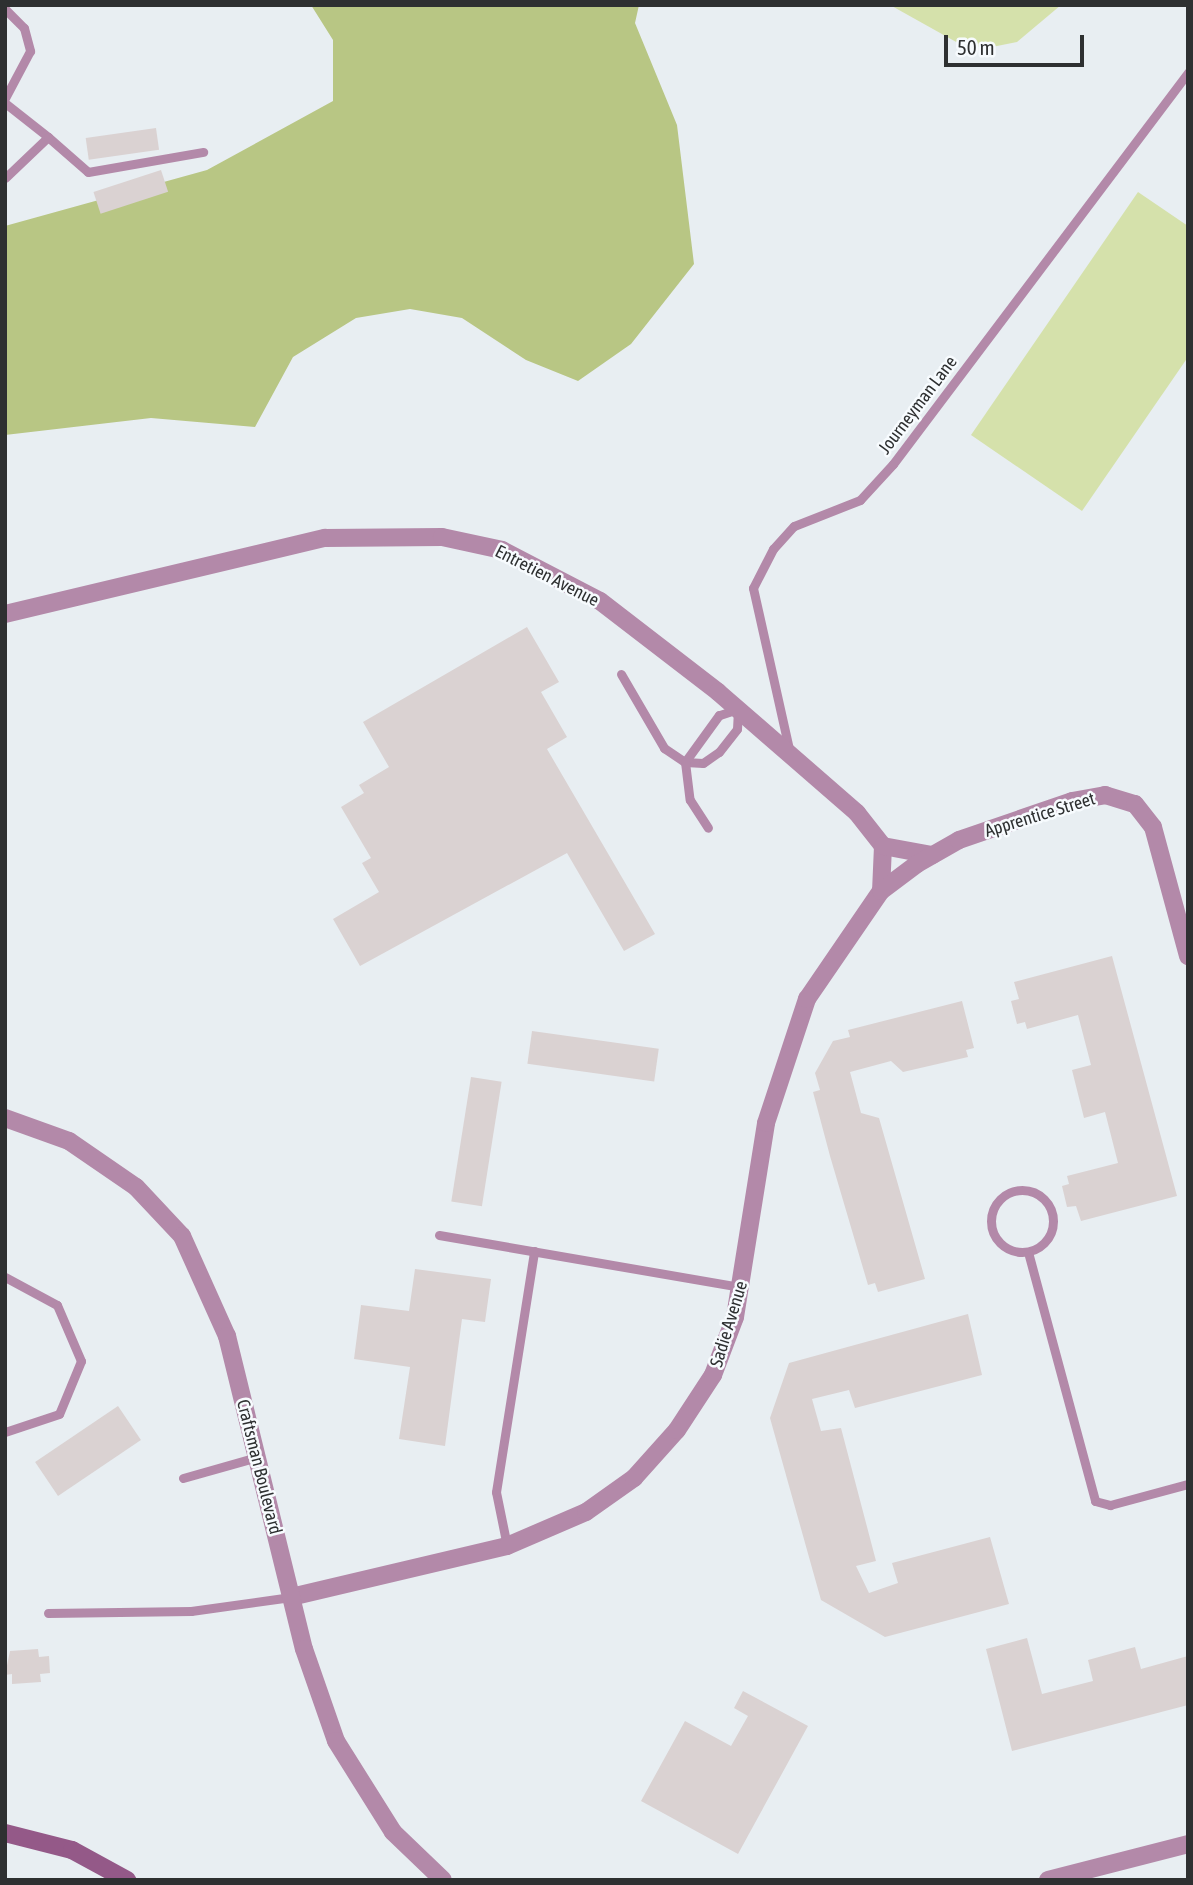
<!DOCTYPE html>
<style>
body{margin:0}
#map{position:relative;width:1193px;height:1885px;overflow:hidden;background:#e8eef2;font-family:"Asap Condensed",sans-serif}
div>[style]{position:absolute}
.green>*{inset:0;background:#d5e1ab}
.forest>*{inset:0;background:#b8c684}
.building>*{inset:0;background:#dad2d2;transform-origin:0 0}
.service>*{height:9px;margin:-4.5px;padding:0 4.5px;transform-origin:4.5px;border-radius:4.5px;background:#b389a9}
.service>.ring{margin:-4.5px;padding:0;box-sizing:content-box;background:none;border:9px solid #b389a9;border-radius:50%}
.minor>*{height:18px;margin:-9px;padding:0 9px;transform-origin:9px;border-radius:9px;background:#b389a9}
.tertiary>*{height:18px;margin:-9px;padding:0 9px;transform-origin:9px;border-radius:9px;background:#b389a9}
.secondary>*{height:18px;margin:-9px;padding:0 9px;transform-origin:9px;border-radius:9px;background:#945988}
span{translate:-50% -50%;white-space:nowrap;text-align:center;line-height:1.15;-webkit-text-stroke:5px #f7fbfe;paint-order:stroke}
.street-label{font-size:18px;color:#2e3031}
.frame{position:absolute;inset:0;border:7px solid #2e3031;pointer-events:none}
.scale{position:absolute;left:944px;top:35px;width:140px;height:32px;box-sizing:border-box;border:4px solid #2e3031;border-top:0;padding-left:9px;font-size:21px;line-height:24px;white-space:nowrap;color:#2e3031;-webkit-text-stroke:5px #f7fbfe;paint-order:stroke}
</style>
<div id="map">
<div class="green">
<i style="clip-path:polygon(890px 5px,1061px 5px,1017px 42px,987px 48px,958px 43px)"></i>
<i style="clip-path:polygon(1138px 192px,1188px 226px,1188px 357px,1082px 511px,971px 435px)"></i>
</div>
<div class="forest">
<i style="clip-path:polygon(311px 5px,639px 5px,635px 23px,677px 125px,694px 264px,631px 344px,578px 381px,526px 360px,462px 318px,410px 309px,356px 318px,293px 357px,255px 427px,151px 418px,5px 435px,5px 226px,207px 170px,333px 101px,333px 40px)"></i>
</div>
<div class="building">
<i style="left:156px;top:128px;width:22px;height:71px;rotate:82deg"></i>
<i style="left:161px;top:170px;width:23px;height:71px;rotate:72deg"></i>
<i style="clip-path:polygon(527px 627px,559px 682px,541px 692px,567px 737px,547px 749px,655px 934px,624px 951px,567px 853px,360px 966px,333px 919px,379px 892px,362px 863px,371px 858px,341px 807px,364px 793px,359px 785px,389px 767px,363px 722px)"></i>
<i style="clip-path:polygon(1112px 956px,1177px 1196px,1081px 1221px,1076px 1206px,1067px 1207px,1062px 1186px,1069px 1184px,1067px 1176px,1118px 1163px,1105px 1112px,1084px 1118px,1072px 1070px,1091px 1065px,1078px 1015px,1027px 1029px,1025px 1022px,1017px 1024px,1011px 1001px,1019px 999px,1014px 982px)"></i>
<i style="clip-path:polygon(962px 1001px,974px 1048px,966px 1050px,968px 1057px,903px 1072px,891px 1061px,850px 1072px,861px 1113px,879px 1118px,925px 1279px,878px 1292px,875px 1283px,868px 1285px,830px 1156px,813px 1092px,820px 1090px,815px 1073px,833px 1041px,850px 1037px,848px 1030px)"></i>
<i style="left:532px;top:1031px;width:128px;height:33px;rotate:8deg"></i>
<i style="left:471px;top:1077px;width:31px;height:126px;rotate:9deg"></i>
<i style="clip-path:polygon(415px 1269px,491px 1279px,485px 1322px,462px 1319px,445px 1446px,399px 1439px,410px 1367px,354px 1359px,361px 1305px,409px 1311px)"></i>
<i style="clip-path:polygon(968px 1314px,982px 1375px,855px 1408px,849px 1390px,812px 1399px,821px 1431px,841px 1428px,876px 1561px,856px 1566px,869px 1593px,898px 1583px,892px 1563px,990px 1537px,1009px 1604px,885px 1637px,821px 1600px,770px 1418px,789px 1363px)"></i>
<i style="left:118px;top:1406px;width:41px;height:100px;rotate:56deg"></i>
<i style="clip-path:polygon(1027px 1638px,1042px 1694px,1093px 1681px,1088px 1660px,1135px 1647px,1141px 1669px,1188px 1656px,1188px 1705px,1012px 1751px,986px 1649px)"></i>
<i style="clip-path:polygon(38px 1649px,39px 1657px,49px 1656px,50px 1673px,40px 1674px,41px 1682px,12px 1684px,12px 1674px,5px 1675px,10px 1651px)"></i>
<i style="clip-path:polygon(743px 1691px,808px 1726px,738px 1854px,641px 1801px,685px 1721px,731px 1746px,748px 1716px,734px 1708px)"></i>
</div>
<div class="service">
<i style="left:5px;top:9px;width:27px;rotate:45deg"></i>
<i style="left:24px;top:28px;width:24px;rotate:75deg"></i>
<i style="left:30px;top:51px;width:53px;rotate:118deg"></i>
<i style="left:5px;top:103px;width:55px;rotate:38.3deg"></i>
<i style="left:48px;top:137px;width:59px;rotate:136.4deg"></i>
<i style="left:48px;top:137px;width:53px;rotate:41.2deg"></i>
<i style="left:88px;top:172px;width:117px;rotate:-9.9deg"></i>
<i style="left:621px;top:674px;width:86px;rotate:59.8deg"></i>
<i style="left:664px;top:748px;width:25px;rotate:34deg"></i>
<i style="left:685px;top:762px;width:18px;rotate:3deg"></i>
<i style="left:703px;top:763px;width:19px;rotate:-35deg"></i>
<i style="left:719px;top:752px;width:29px;rotate:-52deg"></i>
<i style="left:737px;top:729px;width:20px;rotate:-87deg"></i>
<i style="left:738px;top:709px;width:20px;rotate:162deg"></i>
<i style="left:719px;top:715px;width:58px;rotate:125.9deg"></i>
<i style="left:685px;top:762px;width:38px;rotate:83deg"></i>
<i style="left:690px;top:800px;width:33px;rotate:57deg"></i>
<i style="left:789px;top:749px;width:165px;rotate:-102.6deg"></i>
<i style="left:753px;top:588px;width:44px;rotate:-62.9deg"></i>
<i style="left:773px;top:549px;width:31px;rotate:-48deg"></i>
<i style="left:794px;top:526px;width:71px;rotate:-21.5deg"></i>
<i style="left:860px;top:500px;width:49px;rotate:-47.5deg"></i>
<i style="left:893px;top:464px;width:491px;rotate:-53deg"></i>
<i class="ring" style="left:991px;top:1190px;width:53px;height:53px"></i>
<i style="left:439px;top:1235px;width:305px;rotate:9.8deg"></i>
<i style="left:1028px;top:1252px;width:258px;rotate:74.9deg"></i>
<i style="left:1095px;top:1501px;width:16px;rotate:15deg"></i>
<i style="left:1110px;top:1505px;width:81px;rotate:-15.1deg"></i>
<i style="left:5px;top:1277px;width:59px;rotate:28.3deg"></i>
<i style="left:57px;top:1305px;width:61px;rotate:66.8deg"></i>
<i style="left:81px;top:1361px;width:57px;rotate:112.5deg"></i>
<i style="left:59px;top:1414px;width:57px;rotate:161.6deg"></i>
<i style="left:183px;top:1478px;width:77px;rotate:-15.8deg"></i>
<i style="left:507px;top:1546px;width:55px;rotate:-101.5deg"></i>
<i style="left:496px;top:1492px;width:244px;rotate:-81deg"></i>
<i style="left:48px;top:1613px;width:143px;rotate:-0.8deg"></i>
<i style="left:191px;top:1611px;width:101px;rotate:-8deg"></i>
</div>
<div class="minor">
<i style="left:5px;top:614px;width:329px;rotate:-13.4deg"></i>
<i style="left:325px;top:538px;width:117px;rotate:-0.5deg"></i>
<i style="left:442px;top:537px;width:61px;rotate:12.2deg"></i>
<i style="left:502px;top:550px;width:110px;rotate:27.5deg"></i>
<i style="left:600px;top:601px;width:149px;rotate:37.6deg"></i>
<i style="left:718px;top:692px;width:184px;rotate:41deg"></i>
<i style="left:857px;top:813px;width:42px;rotate:51.8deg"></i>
<i style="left:883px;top:846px;width:45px;rotate:92.5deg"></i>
<i style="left:883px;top:846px;width:50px;rotate:10.4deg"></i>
<i style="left:291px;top:1597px;width:222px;rotate:-13.3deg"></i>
<i style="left:507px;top:1546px;width:86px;rotate:-23.3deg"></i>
<i style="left:586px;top:1512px;width:59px;rotate:-35.3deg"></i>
<i style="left:634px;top:1478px;width:64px;rotate:-48.1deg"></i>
<i style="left:677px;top:1430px;width:66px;rotate:-56.8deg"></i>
<i style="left:713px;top:1375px;width:62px;rotate:-69.2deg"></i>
<i style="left:735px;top:1317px;width:196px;rotate:-80.9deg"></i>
<i style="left:766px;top:1123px;width:131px;rotate:-71.7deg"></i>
<i style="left:807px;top:999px;width:131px;rotate:-55.6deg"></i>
<i style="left:881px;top:891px;width:45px;rotate:-36.9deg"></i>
<i style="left:917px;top:864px;width:48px;rotate:-29.7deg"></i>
<i style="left:959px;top:840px;width:120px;rotate:-19deg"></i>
<i style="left:1072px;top:801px;width:34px;rotate:-10deg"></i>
<i style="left:1105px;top:795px;width:31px;rotate:17deg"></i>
<i style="left:1135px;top:804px;width:29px;rotate:52deg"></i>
<i style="left:1153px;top:827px;width:134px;rotate:74.8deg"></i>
</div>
<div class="tertiary">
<i style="left:5px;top:1118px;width:68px;rotate:19.8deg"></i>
<i style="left:69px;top:1141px;width:81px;rotate:34.5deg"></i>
<i style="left:136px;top:1187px;width:67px;rotate:46.8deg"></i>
<i style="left:182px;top:1236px;width:110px;rotate:65.8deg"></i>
<i style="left:227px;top:1336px;width:322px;rotate:76.2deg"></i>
<i style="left:304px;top:1649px;width:97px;rotate:70.8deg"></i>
<i style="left:336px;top:1741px;width:107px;rotate:57.9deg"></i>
<i style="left:393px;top:1832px;width:69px;rotate:43.8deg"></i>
<i style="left:1048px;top:1880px;width:145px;rotate:-14.4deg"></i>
</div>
<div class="secondary">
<i style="left:5px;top:1833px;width:69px;rotate:14.2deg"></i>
<i style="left:72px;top:1850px;width:63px;rotate:28.6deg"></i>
</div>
<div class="street-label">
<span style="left:918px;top:405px;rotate:-53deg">Journeyman Lane</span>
<span style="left:547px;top:576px;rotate:27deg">Entretien Avenue</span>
<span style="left:1040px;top:815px;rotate:-17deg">Apprentice Street</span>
<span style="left:729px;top:1324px;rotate:-73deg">Sadie Avenue</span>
<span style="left:259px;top:1467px;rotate:76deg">Craftsman Boulevard</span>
</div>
<div class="frame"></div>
<div class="scale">50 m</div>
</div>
